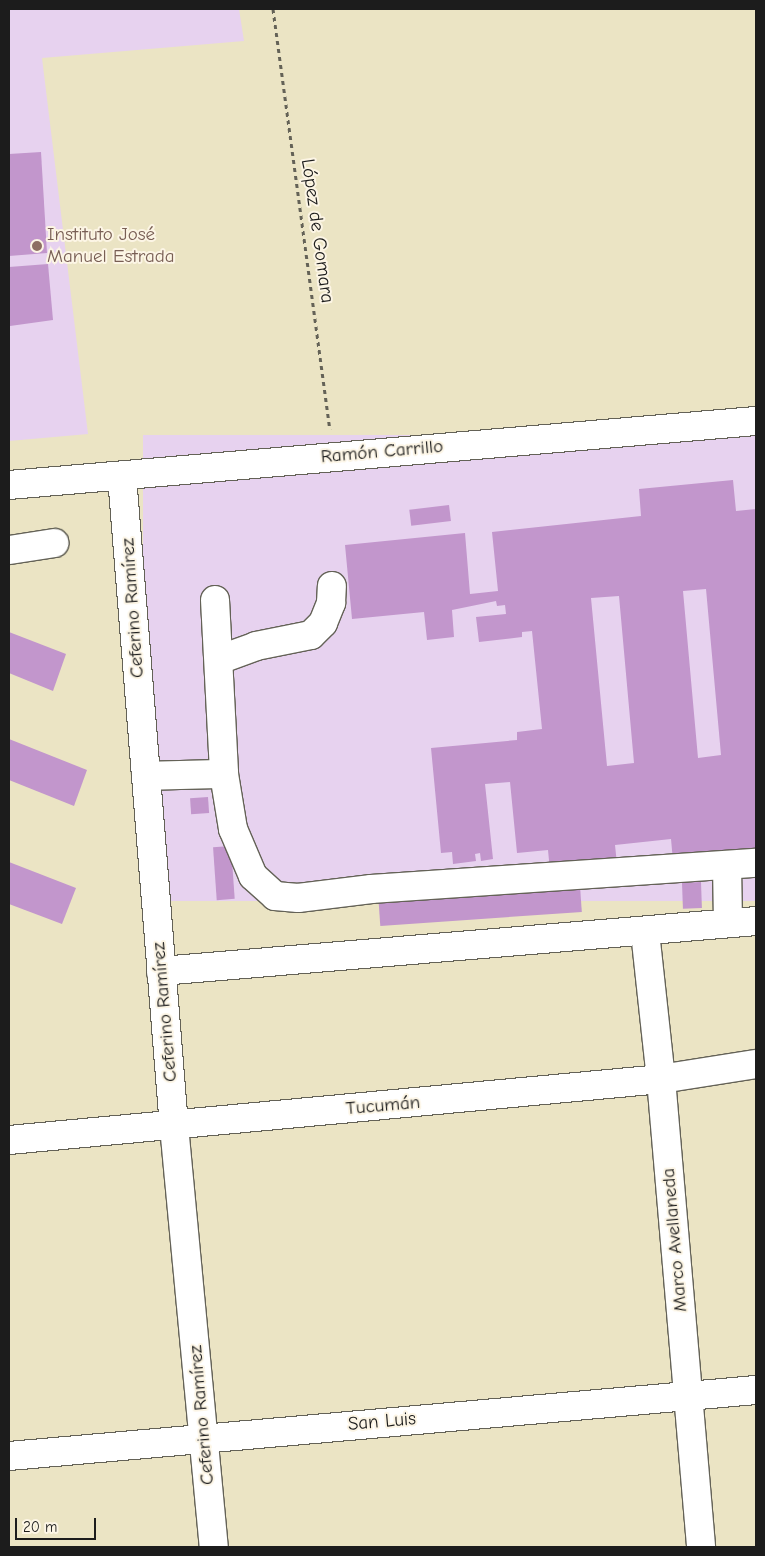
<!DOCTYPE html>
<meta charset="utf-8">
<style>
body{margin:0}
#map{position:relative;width:765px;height:1556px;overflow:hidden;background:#ebe4c4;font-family:"Comic Neue",sans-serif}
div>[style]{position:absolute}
.built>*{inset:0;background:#e7d2ef;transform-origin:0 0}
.building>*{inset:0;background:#c296cc;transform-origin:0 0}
.path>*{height:3px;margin-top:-1.5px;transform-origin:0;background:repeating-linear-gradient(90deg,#646257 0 4px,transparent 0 8px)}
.roads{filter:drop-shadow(1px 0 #646257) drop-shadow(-1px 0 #646257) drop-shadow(0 1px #646257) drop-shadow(0 -1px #646257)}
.minor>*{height:28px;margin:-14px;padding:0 14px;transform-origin:14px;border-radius:14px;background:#fff}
.dots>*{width:14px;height:14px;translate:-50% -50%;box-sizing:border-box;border:2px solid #fcf5e5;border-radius:50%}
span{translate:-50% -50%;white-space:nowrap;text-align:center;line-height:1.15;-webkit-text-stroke:4px #fcf5e5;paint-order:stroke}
.street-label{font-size:19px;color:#1c1c1c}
.education-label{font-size:19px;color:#785e54}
.left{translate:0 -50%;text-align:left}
.frame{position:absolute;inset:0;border:10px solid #1c1c1c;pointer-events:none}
.scale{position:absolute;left:15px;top:1518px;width:81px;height:22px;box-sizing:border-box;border:2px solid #1c1c1c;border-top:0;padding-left:6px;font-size:15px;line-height:18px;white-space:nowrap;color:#1c1c1c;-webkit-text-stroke:4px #fcf5e5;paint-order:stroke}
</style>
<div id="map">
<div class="built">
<i style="clip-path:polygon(9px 9px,239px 9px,244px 41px,42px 58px,88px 434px,9px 441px)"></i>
<i style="left:756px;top:435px;width:466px;height:613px;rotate:90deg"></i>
</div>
<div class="building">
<i style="clip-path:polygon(41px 152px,47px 253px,9px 256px,9px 154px)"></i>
<i style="clip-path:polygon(48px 264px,53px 320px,10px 326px,9px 267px)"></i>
<i style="clip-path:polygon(evenodd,733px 480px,736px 511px,756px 509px,756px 853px,673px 861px,671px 839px,615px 845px,617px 864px,550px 871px,548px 850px,517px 853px,510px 782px,485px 784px,493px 859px,481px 861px,480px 853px,475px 854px,476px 861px,453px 864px,452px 852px,441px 853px,431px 748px,517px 740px,517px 732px,542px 729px,532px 631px,522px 632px,522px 637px,479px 642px,476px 617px,506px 614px,505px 605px,497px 606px,496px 601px,452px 610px,454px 637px,427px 640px,424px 612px,352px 619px,345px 545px,465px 533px,470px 594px,498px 591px,492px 532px,641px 516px,639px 489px,733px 480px,706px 589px,721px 755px,698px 758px,683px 591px,706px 589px,733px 480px,619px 596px,634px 763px,607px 766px,591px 598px,619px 596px)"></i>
<i style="left:449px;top:505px;width:16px;height:40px;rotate:83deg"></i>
<i style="clip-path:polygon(9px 632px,66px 654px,53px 691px,9px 673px)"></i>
<i style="clip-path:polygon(9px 739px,87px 770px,74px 806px,9px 780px)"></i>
<i style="left:208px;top:797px;width:16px;height:18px;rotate:86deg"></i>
<i style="left:231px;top:846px;width:53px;height:18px;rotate:86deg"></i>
<i style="clip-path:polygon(9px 862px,76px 888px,62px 924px,9px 904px)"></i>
<i style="left:701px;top:882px;width:26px;height:19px;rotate:88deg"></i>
<i style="left:580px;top:886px;width:26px;height:202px;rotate:86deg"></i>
</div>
<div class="path">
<i style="left:273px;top:9px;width:424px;rotate:82.3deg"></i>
</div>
<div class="roads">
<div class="minor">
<i style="left:122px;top:476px;width:652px;rotate:85.43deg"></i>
<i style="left:174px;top:1126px;width:423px;rotate:84.6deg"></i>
<i style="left:9px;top:485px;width:750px;rotate:-4.9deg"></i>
<i style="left:9px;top:550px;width:46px;rotate:-8.8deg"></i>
<i style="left:215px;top:600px;width:174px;rotate:87deg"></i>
<i style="left:224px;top:774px;width:56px;rotate:80.7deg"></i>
<i style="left:233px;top:829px;width:51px;rotate:66.9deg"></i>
<i style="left:253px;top:876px;width:30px;rotate:42deg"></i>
<i style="left:275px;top:896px;width:23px;rotate:5deg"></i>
<i style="left:298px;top:898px;width:74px;rotate:-7deg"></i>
<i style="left:371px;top:889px;width:386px;rotate:-3.9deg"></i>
<i style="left:221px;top:659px;width:37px;rotate:-20deg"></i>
<i style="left:256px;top:646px;width:56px;rotate:-11.3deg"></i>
<i style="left:311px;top:635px;width:17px;rotate:-45deg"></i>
<i style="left:323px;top:623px;width:22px;rotate:-68deg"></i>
<i style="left:331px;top:603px;width:17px;rotate:-87deg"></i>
<i style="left:146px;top:776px;width:78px;rotate:-1.5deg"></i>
<i style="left:727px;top:865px;width:58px;rotate:89deg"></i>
<i style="left:645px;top:932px;width:148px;rotate:83.8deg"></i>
<i style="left:661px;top:1079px;width:470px;rotate:85.1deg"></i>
<i style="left:161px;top:971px;width:597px;rotate:-4.8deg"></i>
<i style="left:9px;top:1140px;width:655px;rotate:-5.34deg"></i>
<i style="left:661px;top:1079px;width:96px;rotate:-9deg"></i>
<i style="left:9px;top:1456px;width:750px;rotate:-5.05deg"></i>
</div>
</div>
<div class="dots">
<i style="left:37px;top:246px;background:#8d6e63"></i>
</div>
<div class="street-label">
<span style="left:317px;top:231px;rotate:82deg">López de Gomara</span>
<span style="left:382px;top:452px;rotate:-5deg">Ramón Carrillo</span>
<span style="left:133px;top:608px;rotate:-94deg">Ceferino Ramírez</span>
<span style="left:165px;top:1012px;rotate:-95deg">Ceferino Ramírez</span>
<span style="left:383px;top:1106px;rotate:-5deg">Tucumán</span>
<span style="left:675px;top:1240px;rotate:-95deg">Marco Avellaneda</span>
<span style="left:202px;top:1415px;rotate:-95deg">Ceferino Ramírez</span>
<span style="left:382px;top:1422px;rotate:-5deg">San Luis</span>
</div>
<div class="education-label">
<span class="left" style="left:47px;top:246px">Instituto José<br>Manuel Estrada</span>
</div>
<div class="frame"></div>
<div class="scale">20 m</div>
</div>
